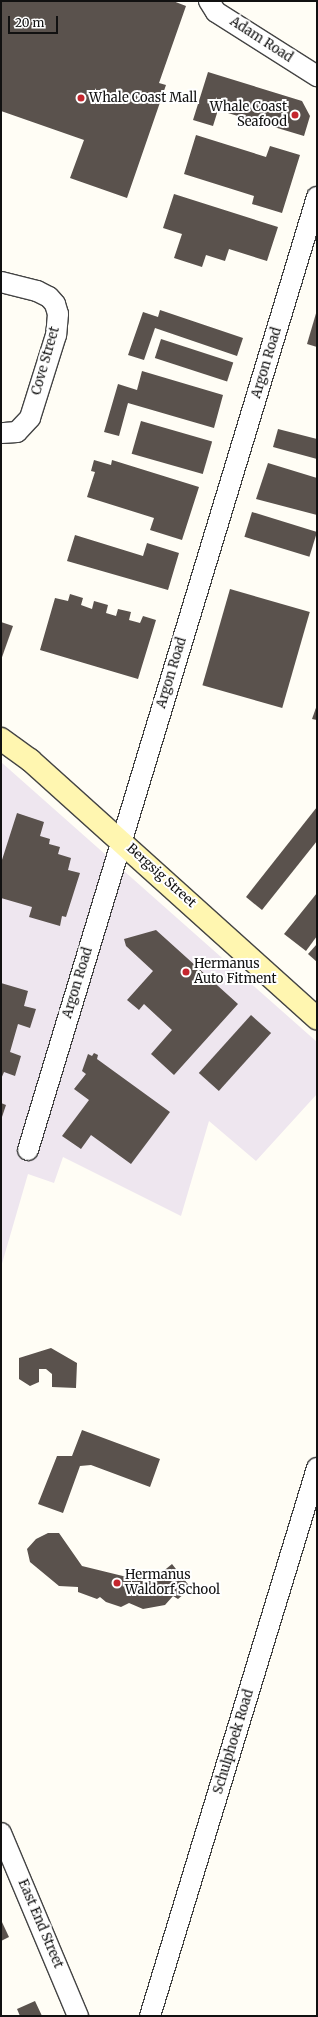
<!DOCTYPE html>
<style>
body{margin:0}
#map{position:relative;width:318px;height:2017px;overflow:hidden;background:#fffdf5;font-family:Merriweather,serif}
div>[style]{position:absolute}
.industrial>*{inset:0;background:#eee6ef}
.building>*{inset:0;background:#5a524d;transform-origin:0 0}
.roads{filter:drop-shadow(1px 0 #444) drop-shadow(-1px 0 #444) drop-shadow(0 1px #444) drop-shadow(0 -1px #444)}
.street>*{height:20px;margin:-10px;padding:0 10px;transform-origin:10px;border-radius:10px;background:#fff}
.secondary>*{height:22px;margin:-11px;padding:0 11px;transform-origin:11px;border-radius:11px;background:#fff6b0}
.dots>*{width:11px;height:11px;translate:-50% -50%;box-sizing:border-box;border:2px solid #fff;border-radius:50%}
span{translate:-50% -50%;white-space:nowrap;text-align:center;line-height:1.15;-webkit-text-stroke:4px #fff;paint-order:stroke}
.street-label{font-size:13px;color:#111}
.poi-label{font-size:13px;color:#111}
.left{translate:0 -50%;text-align:left}
.right{translate:-100% -50%;text-align:right}
.frame{position:absolute;inset:0;border:2px solid #111;pointer-events:none}
.scale{position:absolute;left:8px;top:16px;width:50px;height:18px;box-sizing:border-box;border:2px solid #111;border-top:0;padding-left:5px;font-size:12px;line-height:14px;white-space:nowrap;color:#111;-webkit-text-stroke:3px #fff;paint-order:stroke}
</style>
<div id="map">
<div class="industrial">
<i style="clip-path:polygon(1px 762px,317px 1042px,317px 1094px,256px 1161px,209px 1121px,181px 1216px,63px 1157px,54px 1183px,28px 1174px,1px 1267px)"></i>
</div>
<div class="building">
<i style="clip-path:polygon(1px 1px,173px 1px,186px 6px,159px 83px,166px 85px,127px 198px,70px 178px,84px 140px,1px 111px)"></i>
<i style="clip-path:polygon(208px 72px,302px 101px,310px 116px,304px 136px,218px 110px,213px 126px,193px 120px)"></i>
<i style="clip-path:polygon(196px 135px,266px 157px,270px 146px,300px 155px,282px 213px,252px 204px,254px 196px,184px 174px)"></i>
<i style="clip-path:polygon(174px 194px,278px 227px,267px 261px,229px 249px,225px 261px,206px 255px,202px 267px,174px 258px,182px 234px,163px 228px)"></i>
<i style="clip-path:polygon(160px 310px,243px 338px,237px 356px,155px 328px,144px 360px,128px 355px,143px 312px,158px 317px)"></i>
<i style="clip-path:polygon(317px 310px,317px 347px,307px 344px)"></i>
<i style="left:161px;top:339px;width:76px;height:20px;rotate:18deg"></i>
<i style="clip-path:polygon(142px 371px,223px 395px,214px 428px,128px 403px,119px 436px,104px 432px,118px 384px,137px 390px)"></i>
<i style="left:141px;top:421px;width:74px;height:34px;rotate:16deg"></i>
<i style="clip-path:polygon(278px 429px,317px 439px,317px 459px,273px 447px)"></i>
<i style="clip-path:polygon(94px 460px,111px 465px,112px 460px,199px 487px,182px 540px,150px 530px,154px 518px,87px 497px,95px 472px,91px 471px)"></i>
<i style="clip-path:polygon(268px 463px,317px 478px,317px 515px,256px 499px)"></i>
<i style="left:252px;top:512px;width:68px;height:26px;rotate:17deg"></i>
<i style="clip-path:polygon(75px 535px,143px 556px,147px 543px,179px 553px,168px 590px,67px 561px)"></i>
<i style="left:230px;top:589px;width:83px;height:100px;rotate:16deg"></i>
<i style="clip-path:polygon(70px 594px,83px 598px,81px 605px,92px 609px,94px 601px,108px 605px,106px 613px,116px 616px,118px 609px,131px 612px,129px 620px,140px 623px,143px 616px,156px 620px,138px 679px,40px 650px,55px 598px,68px 601px)"></i>
<i style="clip-path:polygon(1px 622px,13px 626px,1px 660px)"></i>
<i style="clip-path:polygon(317px 705px,317px 720px,312px 719px)"></i>
<i style="clip-path:polygon(317px 807px,317px 841px,262px 910px,246px 897px)"></i>
<i style="clip-path:polygon(17px 813px,44px 822px,40px 836px,50px 839px,49px 844px,60px 847px,58px 854px,71px 858px,68px 870px,80px 873px,66px 917px,62px 916px,60px 926px,29px 917px,32px 907px,1px 898px,1px 863px)"></i>
<i style="clip-path:polygon(317px 893px,317px 936px,306px 951px,284px 934px)"></i>
<i style="clip-path:polygon(156px 930px,238px 1004px,174px 1075px,151px 1054px,172px 1030px,144px 1004px,139px 1010px,127px 1000px,153px 971px,126px 946px,124px 939px)"></i>
<i style="clip-path:polygon(317px 944px,317px 962px,308px 954px)"></i>
<i style="clip-path:polygon(1px 983px,28px 991px,24px 1006px,36px 1009px,30px 1028px,18px 1024px,10px 1052px,21px 1056px,15px 1076px,4px 1072px,1px 1079px)"></i>
<i style="left:251px;top:1015px;width:27px;height:78px;rotate:42deg"></i>
<i style="clip-path:polygon(94px 1053px,98px 1055px,97px 1059px,170px 1112px,131px 1164px,91px 1135px,81px 1149px,62px 1136px,89px 1100px,74px 1089px,86px 1074px,82px 1071px,88px 1054px,92px 1056px)"></i>
<i style="clip-path:polygon(1px 1103px,6px 1105px,1px 1120px)"></i>
<i style="clip-path:polygon(51px 1348px,77px 1363px,76px 1388px,52px 1387px,52px 1374px,46px 1369px,39px 1369px,39px 1382px,30px 1386px,19px 1379px,19px 1358px)"></i>
<i style="clip-path:polygon(82px 1430px,160px 1459px,150px 1487px,91px 1465px,80px 1466px,63px 1513px,38px 1504px,57px 1456px,72px 1456px)"></i>
<i style="clip-path:polygon(48px 1533px,59px 1533px,82px 1566px,131px 1578px,155px 1578px,172px 1564px,191px 1588px,178px 1599px,173px 1596px,165px 1605px,143px 1609px,129px 1603px,121px 1607px,106px 1602px,100px 1597px,97px 1599px,78px 1592px,78px 1587px,59px 1586px,30px 1562px,27px 1549px,36px 1539px)"></i>
<i style="clip-path:polygon(1px 1920px,9px 1937px,1px 1941px)"></i>
<i style="clip-path:polygon(35px 2001px,42px 2016px,20px 2016px,17px 2009px)"></i>
</div>
<div class="roads">
<div class="street">
<i style="left:209px;top:1px;width:13px;rotate:58deg"></i>
<i style="left:216px;top:12px;width:120px;rotate:32.4deg"></i>
<i style="left:1px;top:282px;width:37px;rotate:14deg"></i>
<i style="left:37px;top:291px;width:13px;rotate:27deg"></i>
<i style="left:49px;top:297px;width:9px;rotate:49deg"></i>
<i style="left:55px;top:304px;width:10px;rotate:73deg"></i>
<i style="left:58px;top:314px;width:21px;rotate:95deg"></i>
<i style="left:56px;top:335px;width:87px;rotate:107.4deg"></i>
<i style="left:30px;top:418px;width:19px;rotate:133deg"></i>
<i style="left:17px;top:432px;width:16px;rotate:176deg"></i>
<i style="left:28px;top:1150px;width:996px;rotate:-73.13deg"></i>
<i style="left:1px;top:1833px;width:199px;rotate:67.2deg"></i>
<i style="left:150px;top:2016px;width:573px;rotate:-73.05deg"></i>
</div>
<div class="secondary">
<i style="left:1px;top:739px;width:36px;rotate:36deg"></i>
<i style="left:30px;top:760px;width:386px;rotate:42deg"></i>
</div>
</div>
<div class="dots">
<i style="left:81px;top:98px;background:#c4262e"></i>
<i style="left:295px;top:115px;background:#c4262e"></i>
<i style="left:186px;top:972px;background:#c4262e"></i>
<i style="left:117px;top:1583px;background:#c4262e"></i>
</div>
<div class="street-label">
<span style="left:261px;top:40px;rotate:33deg">Adam Road</span>
<span style="left:46px;top:361px;rotate:-74deg">Cove Street</span>
<span style="left:267px;top:363px;rotate:-73deg">Argon Road</span>
<span style="left:172px;top:673px;rotate:-73deg">Argon Road</span>
<span style="left:161px;top:876px;rotate:42deg">Bergsig Street</span>
<span style="left:78px;top:983px;rotate:-73deg">Argon Road</span>
<span style="left:234px;top:1742px;rotate:-73deg">Schulphoek Road</span>
<span style="left:40px;top:1924px;rotate:67deg">East End Street</span>
</div>
<div class="poi-label">
<span class="left" style="left:89px;top:98px">Whale Coast Mall</span>
<span class="right" style="left:287px;top:115px">Whale Coast<br>Seafood</span>
<span class="left" style="left:194px;top:972px">Hermanus<br>Auto Fitment</span>
<span class="left" style="left:125px;top:1583px">Hermanus<br>Waldorf School</span>
</div>
<div class="frame"></div>
<div class="scale">20 m</div>
</div>
